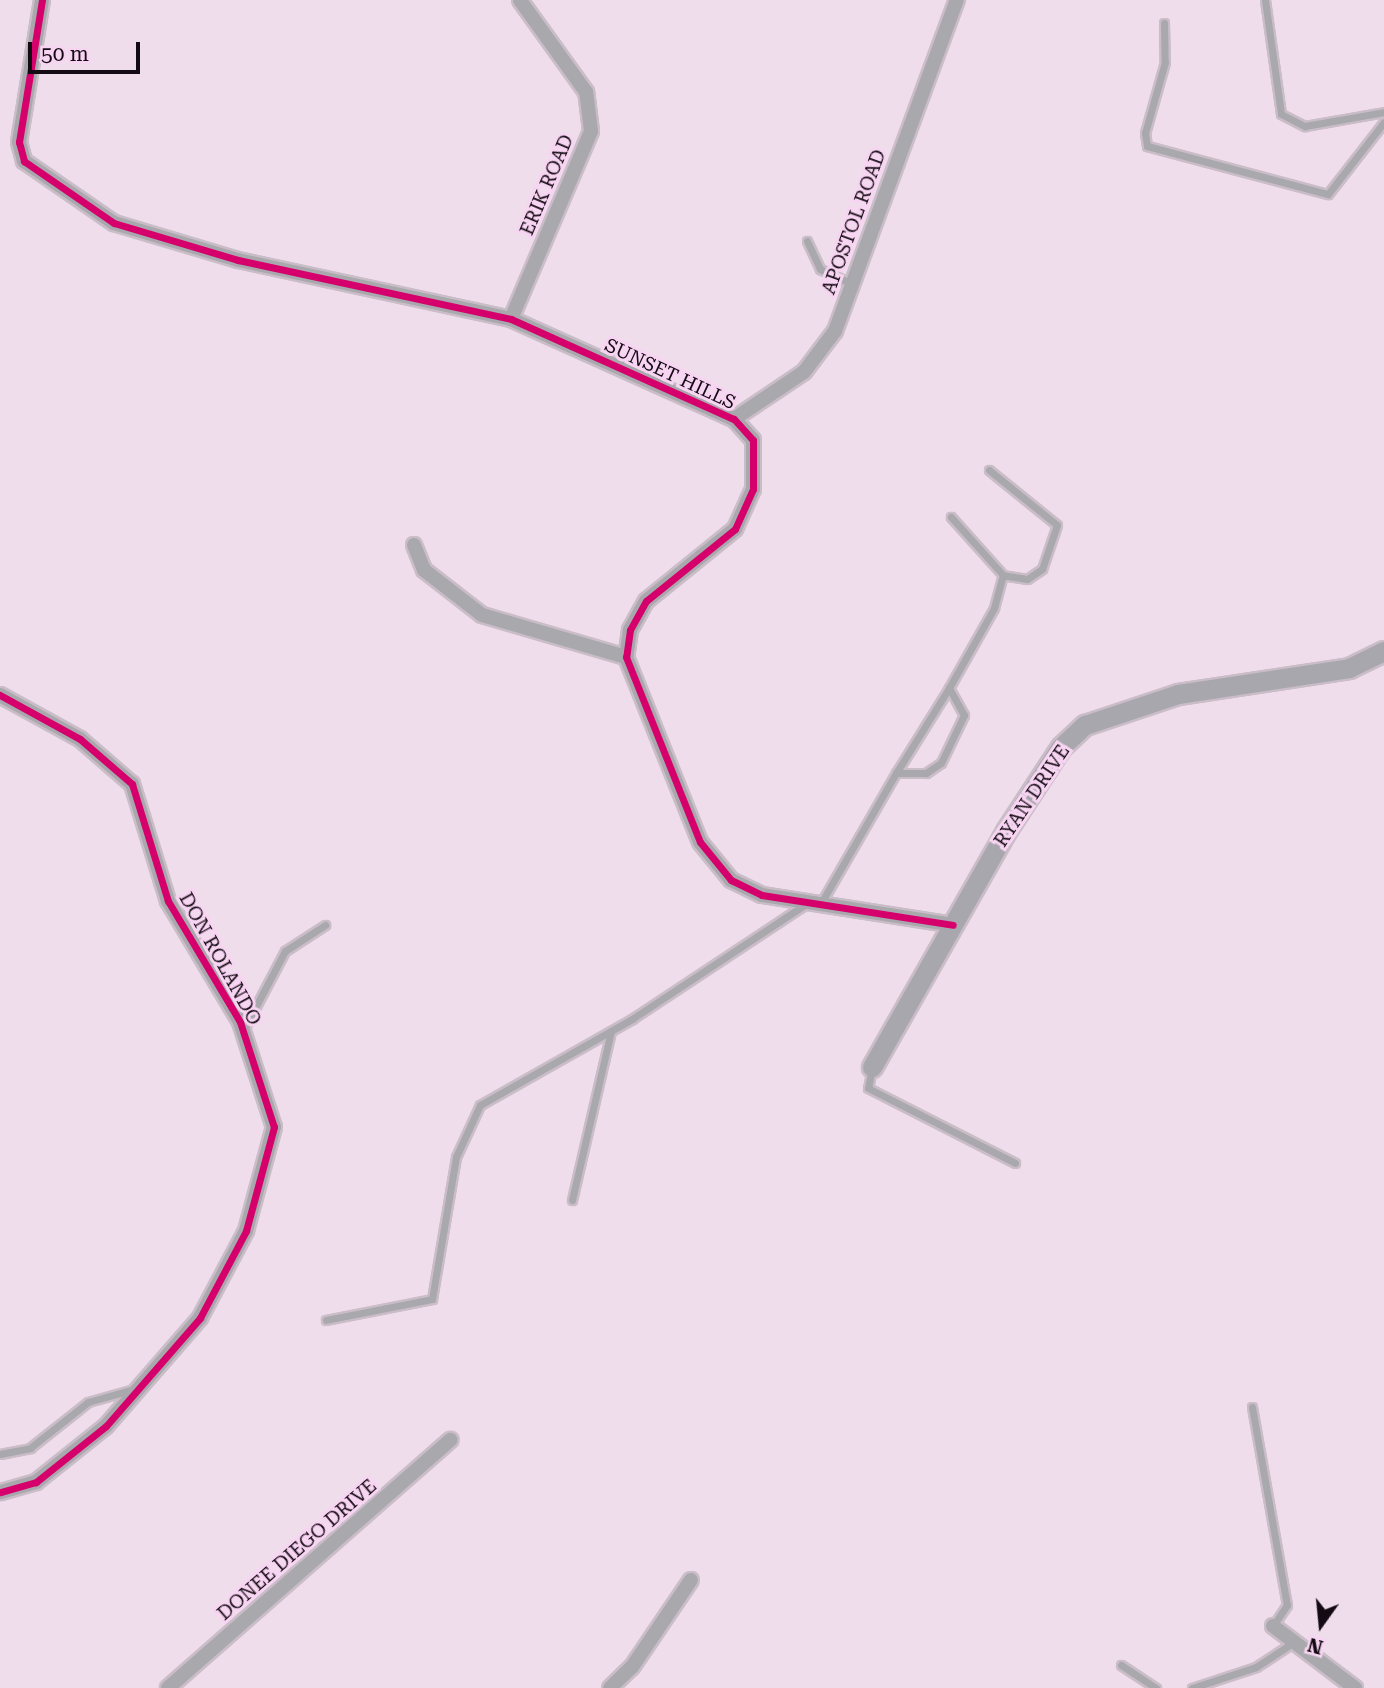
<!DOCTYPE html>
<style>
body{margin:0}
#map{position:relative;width:1384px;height:1688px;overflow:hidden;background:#efddec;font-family:"Roboto Serif",serif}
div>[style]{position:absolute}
.roads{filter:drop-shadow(2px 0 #cabdc8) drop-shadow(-2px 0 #cabdc8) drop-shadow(0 2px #cabdc8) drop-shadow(0 -2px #cabdc8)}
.lane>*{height:7px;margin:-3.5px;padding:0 3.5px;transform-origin:3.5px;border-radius:3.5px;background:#a8a8ad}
.street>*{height:14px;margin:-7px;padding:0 7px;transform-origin:7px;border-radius:7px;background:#a8a8ad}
.secondary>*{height:19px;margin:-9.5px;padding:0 9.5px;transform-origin:9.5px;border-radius:9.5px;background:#a8a7ae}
.cycleway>*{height:7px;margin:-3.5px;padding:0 3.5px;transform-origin:3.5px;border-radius:3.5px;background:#d6006c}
span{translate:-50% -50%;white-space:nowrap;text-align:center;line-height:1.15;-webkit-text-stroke:6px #f7d5f2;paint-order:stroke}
.street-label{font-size:19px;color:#140a13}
.north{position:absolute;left:1286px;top:1590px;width:70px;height:70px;-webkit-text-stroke:5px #f7d5f2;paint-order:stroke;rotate:195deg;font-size:19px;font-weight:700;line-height:28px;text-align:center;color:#140a13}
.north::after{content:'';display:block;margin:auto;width:24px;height:32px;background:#140a13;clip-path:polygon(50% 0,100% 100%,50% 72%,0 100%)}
.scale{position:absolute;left:28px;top:42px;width:112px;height:32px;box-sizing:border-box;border:4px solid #140a13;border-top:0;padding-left:9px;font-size:21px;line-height:24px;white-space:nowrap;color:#140a13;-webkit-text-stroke:5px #f7d5f2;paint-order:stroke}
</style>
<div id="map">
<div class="roads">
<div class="lane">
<i style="left:1265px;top:0;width:115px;rotate:82deg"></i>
<i style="left:1281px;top:114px;width:27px;rotate:27deg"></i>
<i style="left:1305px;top:126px;width:80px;rotate:-10deg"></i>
<i style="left:1164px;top:23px;width:39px;rotate:89deg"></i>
<i style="left:1165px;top:62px;width:74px;rotate:105.7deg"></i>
<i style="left:1145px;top:133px;width:13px;rotate:81deg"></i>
<i style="left:1147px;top:146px;width:187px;rotate:14.9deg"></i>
<i style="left:1328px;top:194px;width:91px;rotate:-52.1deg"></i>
<i style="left:807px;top:241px;width:31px;rotate:65deg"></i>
<i style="left:820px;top:269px;width:35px;rotate:25deg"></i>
<i style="left:989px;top:470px;width:87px;rotate:39deg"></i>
<i style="left:1057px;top:525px;width:46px;rotate:108.8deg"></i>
<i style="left:1042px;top:569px;width:18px;rotate:146deg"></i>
<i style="left:1027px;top:579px;width:24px;rotate:-171deg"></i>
<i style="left:949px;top:688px;width:92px;rotate:-60.6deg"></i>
<i style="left:994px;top:608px;width:34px;rotate:-75deg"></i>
<i style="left:1003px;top:575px;width:78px;rotate:-131.9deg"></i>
<i style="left:821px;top:903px;width:150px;rotate:-60deg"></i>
<i style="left:896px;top:773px;width:30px"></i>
<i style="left:926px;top:773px;width:18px;rotate:-34deg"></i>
<i style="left:941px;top:763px;width:53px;rotate:-64.4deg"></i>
<i style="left:964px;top:715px;width:31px;rotate:-119deg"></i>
<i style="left:949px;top:688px;width:100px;rotate:121.9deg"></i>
<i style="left:244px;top:1029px;width:88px;rotate:-62.3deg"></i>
<i style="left:285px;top:951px;width:48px;rotate:-33deg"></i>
<i style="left:872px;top:1068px;width:20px;rotate:101deg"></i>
<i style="left:868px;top:1088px;width:165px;rotate:27deg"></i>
<i style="left:572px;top:1200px;width:173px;rotate:-77deg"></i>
<i style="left:326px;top:1320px;width:108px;rotate:-11.2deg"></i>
<i style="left:432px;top:1299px;width:144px;rotate:-80.4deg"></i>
<i style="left:456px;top:1157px;width:57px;rotate:-65.2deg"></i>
<i style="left:480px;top:1105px;width:175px;rotate:-29.5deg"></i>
<i style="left:632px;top:1019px;width:209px;rotate:-33.5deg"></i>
<i style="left:1252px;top:1407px;width:201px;rotate:80deg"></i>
<i style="left:1287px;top:1605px;width:25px;rotate:124deg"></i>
<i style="left:0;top:1454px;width:31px;rotate:-11deg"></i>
<i style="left:30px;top:1448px;width:74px;rotate:-38.4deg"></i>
<i style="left:88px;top:1402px;width:55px;rotate:-15.8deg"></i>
<i style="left:1121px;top:1665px;width:42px;rotate:33.3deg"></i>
<i style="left:1192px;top:1688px;width:67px;rotate:-18.2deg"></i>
<i style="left:1256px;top:1667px;width:45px;rotate:-33.3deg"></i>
</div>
<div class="street">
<i style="left:42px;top:0;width:144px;rotate:99.2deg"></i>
<i style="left:19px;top:142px;width:20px;rotate:75deg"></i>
<i style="left:24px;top:161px;width:109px;rotate:34.6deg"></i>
<i style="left:114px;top:223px;width:129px;rotate:16.6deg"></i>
<i style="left:238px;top:260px;width:279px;rotate:12.2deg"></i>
<i style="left:511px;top:319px;width:244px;rotate:24.2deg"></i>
<i style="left:734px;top:419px;width:28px;rotate:48deg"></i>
<i style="left:753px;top:440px;width:49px;rotate:90deg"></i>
<i style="left:753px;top:489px;width:44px;rotate:114.2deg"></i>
<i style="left:735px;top:529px;width:114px;rotate:141deg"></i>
<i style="left:646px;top:601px;width:33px;rotate:119deg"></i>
<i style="left:630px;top:630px;width:27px;rotate:98deg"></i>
<i style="left:626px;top:657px;width:199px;rotate:68.2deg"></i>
<i style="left:700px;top:842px;width:49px;rotate:50.8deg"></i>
<i style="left:731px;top:880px;width:34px;rotate:26deg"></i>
<i style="left:762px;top:895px;width:193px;rotate:8.9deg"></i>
<i style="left:511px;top:319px;width:204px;rotate:-66.9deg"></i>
<i style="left:591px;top:131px;width:39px;rotate:-97deg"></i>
<i style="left:586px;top:92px;width:113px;rotate:-125.7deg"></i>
<i style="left:734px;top:419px;width:84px;rotate:-33.9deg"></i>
<i style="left:804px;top:372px;width:51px;rotate:-52.9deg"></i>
<i style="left:835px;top:331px;width:353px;rotate:-69.8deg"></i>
<i style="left:414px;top:545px;width:27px;rotate:68deg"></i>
<i style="left:424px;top:570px;width:73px;rotate:37.8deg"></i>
<i style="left:482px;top:615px;width:150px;rotate:16.3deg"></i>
<i style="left:0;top:695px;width:91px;rotate:28.8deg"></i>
<i style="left:80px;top:739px;width:69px;rotate:40.9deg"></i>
<i style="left:132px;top:784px;width:122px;rotate:72.9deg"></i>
<i style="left:168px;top:901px;width:141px;rotate:59.2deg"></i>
<i style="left:240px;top:1022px;width:110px;rotate:72.1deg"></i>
<i style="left:274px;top:1127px;width:108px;rotate:105.1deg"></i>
<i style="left:246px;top:1231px;width:98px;rotate:117.9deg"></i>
<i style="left:200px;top:1318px;width:143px;rotate:131deg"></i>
<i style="left:106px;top:1426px;width:90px;rotate:141.3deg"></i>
<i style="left:36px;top:1482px;width:37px;rotate:164deg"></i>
<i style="left:1273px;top:1626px;width:103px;rotate:37.1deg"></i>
<i style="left:168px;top:1688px;width:376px;rotate:-41.3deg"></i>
<i style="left:610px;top:1688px;width:30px;rotate:-44deg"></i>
<i style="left:632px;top:1667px;width:105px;rotate:-55.9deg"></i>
</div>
<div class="secondary">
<i style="left:872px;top:1067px;width:271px;rotate:-60.4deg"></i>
<i style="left:1006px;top:831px;width:100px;rotate:-56.8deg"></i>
<i style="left:1061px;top:747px;width:33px;rotate:-43deg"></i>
<i style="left:1085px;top:725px;width:98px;rotate:-18.4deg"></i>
<i style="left:1178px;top:694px;width:173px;rotate:-8.6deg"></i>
<i style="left:1349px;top:668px;width:39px;rotate:-26deg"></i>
</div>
</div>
<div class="cycleway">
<i style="left:42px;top:0;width:144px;rotate:99.2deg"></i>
<i style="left:19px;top:142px;width:20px;rotate:75deg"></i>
<i style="left:24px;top:161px;width:109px;rotate:34.6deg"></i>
<i style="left:114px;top:223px;width:129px;rotate:16.6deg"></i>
<i style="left:238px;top:260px;width:279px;rotate:12.2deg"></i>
<i style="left:511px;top:319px;width:244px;rotate:24.2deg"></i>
<i style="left:734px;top:419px;width:28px;rotate:48deg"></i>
<i style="left:753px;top:440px;width:49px;rotate:90deg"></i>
<i style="left:753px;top:489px;width:44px;rotate:114.2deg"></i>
<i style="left:735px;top:529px;width:114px;rotate:141deg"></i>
<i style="left:646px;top:601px;width:33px;rotate:119deg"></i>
<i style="left:630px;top:630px;width:27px;rotate:98deg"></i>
<i style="left:626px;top:657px;width:199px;rotate:68.2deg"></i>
<i style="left:700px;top:842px;width:49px;rotate:50.8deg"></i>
<i style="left:731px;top:880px;width:34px;rotate:26deg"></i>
<i style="left:762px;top:895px;width:193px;rotate:8.9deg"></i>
<i style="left:0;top:695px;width:91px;rotate:28.8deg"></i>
<i style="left:80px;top:739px;width:69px;rotate:40.9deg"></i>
<i style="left:132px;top:784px;width:122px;rotate:72.9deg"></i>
<i style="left:168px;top:901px;width:141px;rotate:59.2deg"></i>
<i style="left:240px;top:1022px;width:110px;rotate:72.1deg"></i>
<i style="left:274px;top:1127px;width:108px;rotate:105.1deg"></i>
<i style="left:246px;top:1231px;width:98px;rotate:117.9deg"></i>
<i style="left:200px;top:1318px;width:143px;rotate:131deg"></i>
<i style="left:106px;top:1426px;width:90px;rotate:141.3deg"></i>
<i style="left:36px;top:1482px;width:37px;rotate:164deg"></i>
</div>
<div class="street-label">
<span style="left:547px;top:185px;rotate:-67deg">ERIK ROAD</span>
<span style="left:854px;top:222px;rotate:-70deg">APOSTOL ROAD</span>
<span style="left:670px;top:374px;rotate:25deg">SUNSET HILLS</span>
<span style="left:1032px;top:796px;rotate:-56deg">RYAN DRIVE</span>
<span style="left:220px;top:959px;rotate:61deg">DON ROLANDO</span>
<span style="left:297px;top:1550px;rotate:-41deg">DONEE DIEGO DRIVE</span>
</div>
<div class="north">N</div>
<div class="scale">50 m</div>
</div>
